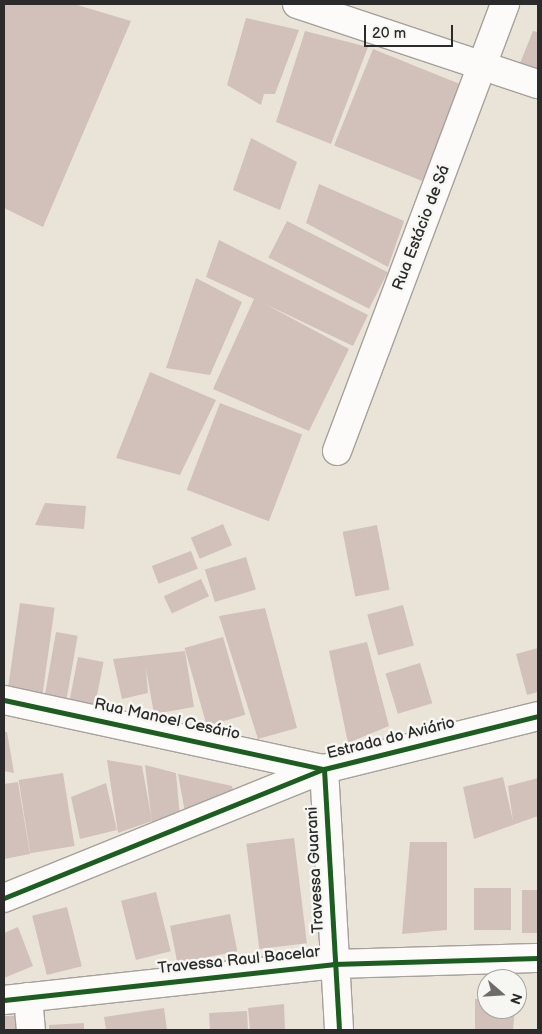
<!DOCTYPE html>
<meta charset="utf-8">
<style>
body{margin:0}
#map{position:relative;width:542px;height:1034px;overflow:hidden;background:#eae4d8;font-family:"Balsamiq Sans",sans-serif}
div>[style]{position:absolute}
.building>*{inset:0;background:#d1c1ba;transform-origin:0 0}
.roads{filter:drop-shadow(1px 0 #a5a19b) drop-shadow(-1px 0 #a5a19b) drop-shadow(0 1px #a5a19b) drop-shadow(0 -1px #a5a19b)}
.minor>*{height:28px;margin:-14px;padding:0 14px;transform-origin:14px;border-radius:14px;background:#fcfbf9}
.cycleway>*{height:5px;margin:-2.5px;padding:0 2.5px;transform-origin:2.5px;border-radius:2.5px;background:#1b5e20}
span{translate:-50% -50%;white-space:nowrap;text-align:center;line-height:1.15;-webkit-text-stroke:5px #f6f6f2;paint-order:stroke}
.street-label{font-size:16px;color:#2b2b2b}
.frame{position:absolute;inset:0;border:5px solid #2b2b2b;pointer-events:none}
.north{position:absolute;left:477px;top:969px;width:50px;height:50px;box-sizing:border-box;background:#f6f6f2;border:1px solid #a5a5a2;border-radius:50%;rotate:109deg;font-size:14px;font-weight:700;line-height:20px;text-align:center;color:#2b2b2b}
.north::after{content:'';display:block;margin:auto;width:18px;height:22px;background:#6e6c68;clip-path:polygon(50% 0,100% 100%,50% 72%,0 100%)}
.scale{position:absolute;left:364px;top:25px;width:89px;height:22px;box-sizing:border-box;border:2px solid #2b2b2b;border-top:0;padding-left:6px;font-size:15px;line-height:18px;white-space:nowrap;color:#2b2b2b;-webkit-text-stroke:4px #f6f6f2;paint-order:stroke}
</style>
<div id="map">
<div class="building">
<i style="clip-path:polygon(4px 4px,74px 4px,131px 21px,43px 227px,4px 208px)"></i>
<i style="clip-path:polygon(246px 18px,299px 30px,275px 94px,264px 94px,261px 105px,227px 85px)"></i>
<i style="clip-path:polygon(305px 31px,368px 47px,331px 144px,276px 122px)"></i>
<i style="clip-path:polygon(533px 31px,538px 32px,538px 75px,518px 68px)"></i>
<i style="left:373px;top:49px;width:95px;height:104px;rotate:22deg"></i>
<i style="clip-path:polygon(251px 138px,297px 162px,280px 210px,233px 190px)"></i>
<i style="clip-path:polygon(319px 184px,404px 221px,388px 267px,306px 223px)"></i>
<i style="left:287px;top:221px;width:113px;height:41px;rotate:27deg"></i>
<i style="clip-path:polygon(219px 240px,368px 315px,353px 346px,265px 304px,349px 349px,309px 431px,213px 389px,254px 299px,206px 277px)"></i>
<i style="clip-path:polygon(196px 278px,242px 302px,210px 375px,166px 368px)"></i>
<i style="clip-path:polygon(150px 372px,216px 400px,180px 475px,116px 458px)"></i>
<i style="left:220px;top:403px;width:88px;height:93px;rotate:21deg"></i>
<i style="clip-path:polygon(45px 503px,86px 506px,84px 529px,35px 525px)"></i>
<i style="left:223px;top:524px;width:23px;height:35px;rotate:67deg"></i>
<i style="left:377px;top:525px;width:66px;height:35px;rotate:79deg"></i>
<i style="left:191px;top:551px;width:19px;height:42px;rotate:69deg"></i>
<i style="left:246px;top:557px;width:34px;height:43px;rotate:73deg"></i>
<i style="left:201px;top:579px;width:19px;height:41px;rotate:65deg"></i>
<i style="left:20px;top:603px;width:35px;height:89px;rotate:8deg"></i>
<i style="left:403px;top:605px;width:42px;height:37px;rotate:75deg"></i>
<i style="clip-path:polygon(265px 608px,297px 728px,258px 739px,219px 616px)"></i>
<i style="left:56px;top:632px;width:22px;height:68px;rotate:10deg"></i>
<i style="left:223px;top:637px;width:81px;height:40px;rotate:74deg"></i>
<i style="clip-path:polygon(367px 642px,389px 726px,348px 743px,329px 651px)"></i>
<i style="clip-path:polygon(538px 648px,538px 692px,527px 695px,516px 654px)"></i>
<i style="clip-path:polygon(185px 651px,194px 707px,154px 714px,146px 669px,148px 693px,122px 699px,113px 659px)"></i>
<i style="left:78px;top:657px;width:26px;height:46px;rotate:11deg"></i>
<i style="left:420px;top:663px;width:42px;height:36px;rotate:73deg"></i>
<i style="clip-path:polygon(4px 732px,7px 732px,14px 773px,4px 771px)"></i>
<i style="clip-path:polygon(107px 760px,142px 766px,152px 821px,118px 833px)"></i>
<i style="clip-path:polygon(145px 765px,176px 773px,180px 817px,152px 823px)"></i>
<i style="left:63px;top:773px;width:74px;height:45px;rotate:81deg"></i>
<i style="clip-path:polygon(178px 774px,232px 786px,236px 805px,186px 818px)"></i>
<i style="clip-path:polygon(503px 777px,513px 821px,508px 786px,538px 778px,538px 816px,474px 839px,463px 787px)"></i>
<i style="clip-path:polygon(18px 782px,30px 854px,4px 859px,4px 784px)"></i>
<i style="clip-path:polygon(106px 783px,117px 830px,80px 839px,71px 797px)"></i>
<i style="left:294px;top:838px;width:106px;height:48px;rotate:83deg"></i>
<i style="clip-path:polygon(410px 842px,447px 842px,447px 930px,402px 934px)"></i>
<i style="left:474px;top:888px;width:37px;height:42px"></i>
<i style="left:522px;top:890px;width:16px;height:43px"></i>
<i style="left:156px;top:892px;width:61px;height:36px;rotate:76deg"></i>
<i style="left:67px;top:907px;width:61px;height:36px;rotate:76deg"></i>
<i style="left:230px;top:914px;width:38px;height:61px;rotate:79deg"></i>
<i style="clip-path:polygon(18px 927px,33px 966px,4px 978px,4px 933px)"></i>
<i style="clip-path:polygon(475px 999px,487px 999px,487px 1009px,515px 1009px,513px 1030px,475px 1030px)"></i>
<i style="clip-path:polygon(284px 1004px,285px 1030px,250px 1030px,248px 1008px)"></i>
<i style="clip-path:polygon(164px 1008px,167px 1030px,106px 1030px,104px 1017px)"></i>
<i style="left:247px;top:1011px;width:19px;height:38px;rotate:87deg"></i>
<i style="left:25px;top:1016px;width:14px;height:21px;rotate:90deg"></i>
<i style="clip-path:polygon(84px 1023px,84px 1030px,49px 1030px,49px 1025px)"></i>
</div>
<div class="roads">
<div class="minor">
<i style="left:297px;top:4px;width:254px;rotate:18.4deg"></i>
<i style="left:337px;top:451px;width:478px;rotate:-69.4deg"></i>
<i style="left:4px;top:700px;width:327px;rotate:12.2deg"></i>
<i style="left:324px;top:769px;width:261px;rotate:86.7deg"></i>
<i style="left:4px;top:898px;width:345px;rotate:-22deg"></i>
<i style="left:324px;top:769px;width:220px;rotate:-13.9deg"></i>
<i style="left:28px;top:997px;width:33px;rotate:85deg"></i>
<i style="left:4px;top:1000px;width:331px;rotate:-6.2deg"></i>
<i style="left:333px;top:964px;width:205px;rotate:-1.7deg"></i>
</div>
</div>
<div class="cycleway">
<i style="left:4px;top:700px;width:327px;rotate:12.2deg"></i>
<i style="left:324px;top:769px;width:261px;rotate:86.7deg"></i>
<i style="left:4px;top:898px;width:345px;rotate:-22deg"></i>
<i style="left:324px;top:769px;width:220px;rotate:-13.9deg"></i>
<i style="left:4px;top:1000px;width:331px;rotate:-6.2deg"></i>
<i style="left:333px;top:964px;width:205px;rotate:-1.7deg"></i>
</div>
<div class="street-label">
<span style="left:422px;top:228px;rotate:-69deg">Rua Estácio de Sá</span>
<span style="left:167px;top:720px;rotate:12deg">Rua Manoel Cesário</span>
<span style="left:391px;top:739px;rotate:-14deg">Estrada do Aviário</span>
<span style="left:316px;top:870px;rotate:-93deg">Travessa Guarani</span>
<span style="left:239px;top:961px;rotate:-6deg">Travessa Raul Bacelar</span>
</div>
<div class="frame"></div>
<div class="north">N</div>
<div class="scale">20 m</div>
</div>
